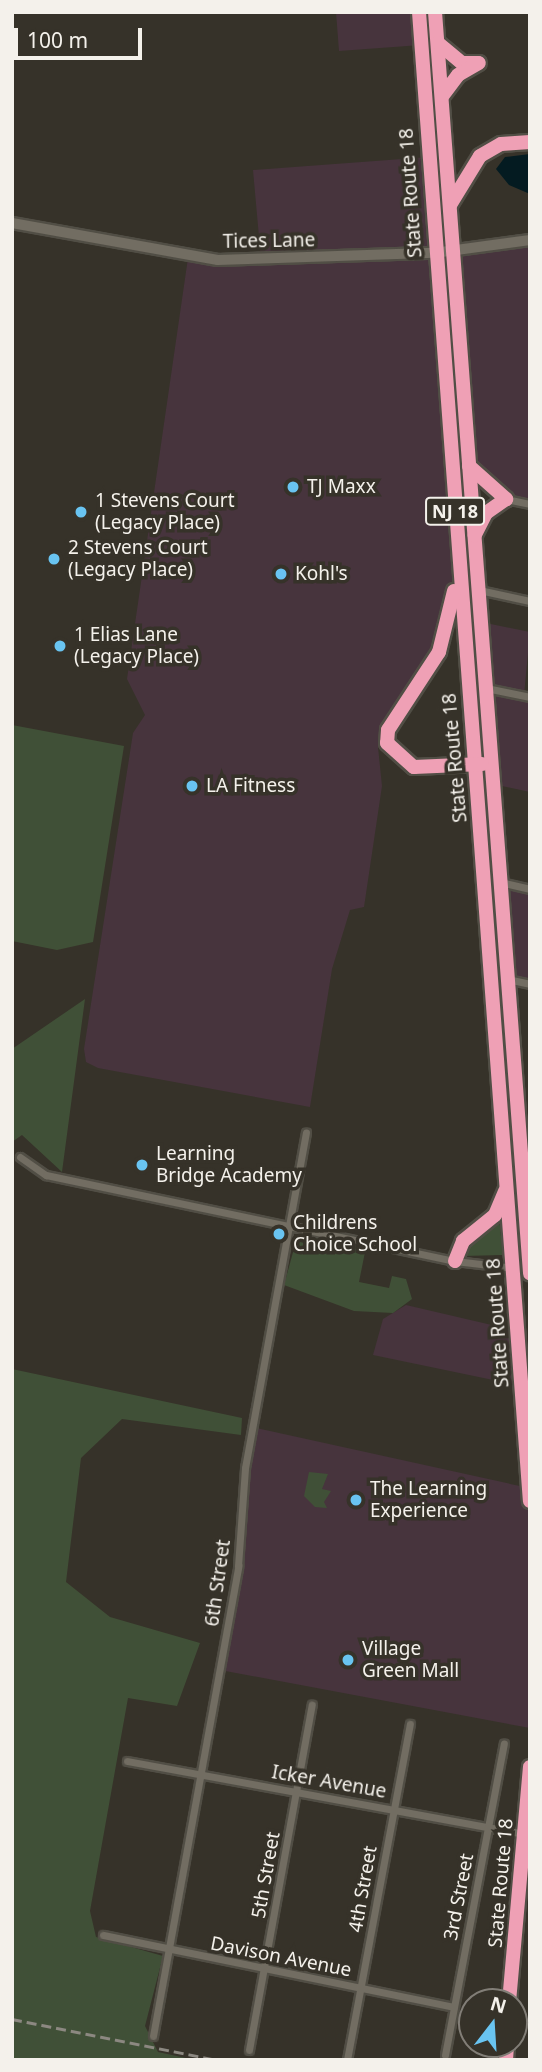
<!DOCTYPE html>
<style>
body{margin:0}
#map{position:relative;width:542px;height:2072px;overflow:hidden;background:#363229;font-family:"Noto Sans",sans-serif}
div>[style]{position:absolute}
.commercial>*{inset:0;background:#47343d}
.green>*{inset:0;background:#405037}
.water>*{inset:0;background:#041b21}
.roads{filter:drop-shadow(2px 0 #514e45) drop-shadow(-2px 0 #514e45) drop-shadow(0 2px #514e45) drop-shadow(0 -2px #514e45)}
.street>*{height:7px;margin:-3.5px;padding:0 3.5px;transform-origin:3.5px;border-radius:3.5px;background:#726d62}
.secondary>*{height:10px;margin:-5px;padding:0 5px;transform-origin:5px;border-radius:5px;background:#726d62}
.highway>*{height:14px;margin:-7px;padding:0 7px;transform-origin:7px;border-radius:7px;background:#efa0b5}
.rail>*{height:2.5px;margin-top:-1.25px;transform-origin:0;background:repeating-linear-gradient(90deg,#8c8881 0 10px,transparent 0 15px)}
.dots>*{width:19px;height:19px;translate:-50% -50%;box-sizing:border-box;border:4px solid #363229;border-radius:50%}
span{translate:-50% -50%;white-space:nowrap;text-align:center;line-height:1.15;-webkit-text-stroke:7px #363229;paint-order:stroke}
.shield-label span{padding:2px 5px;background:#363229;border:2px solid;border-radius:5px;-webkit-text-stroke-width:0}
.shield-label{font-size:18px;color:#f4f1eb;font-weight:700}
.street-label{font-size:19px;color:#f4f1eb}
.poi-label{font-size:19px;color:#f4f1eb}
.left{translate:0 -50%;text-align:left}
.frame{position:absolute;inset:0;border:14px solid #f4f1eb;pointer-events:none}
.north{position:absolute;left:458px;top:1988px;width:70px;height:70px;box-sizing:border-box;background:#363229;border:2px solid #827e77;border-radius:50%;rotate:17deg;font-size:19px;font-weight:700;line-height:28px;text-align:center;color:#f4f1eb}
.north::after{content:'';display:block;margin:auto;width:24px;height:32px;background:#69c4f1;clip-path:polygon(50% 0,100% 100%,50% 72%,0 100%)}
.scale{position:absolute;left:14px;top:28px;width:128px;height:32px;box-sizing:border-box;border:4px solid #f4f1eb;border-top:0;padding-left:9px;font-size:21px;line-height:24px;white-space:nowrap;color:#f4f1eb;-webkit-text-stroke:5px #363229;paint-order:stroke}
</style>
<div id="map">
<div class="commercial">
<i style="clip-path:polygon(336px 12px,419px 12px,421px 45px,339px 51px)"></i>
<i style="clip-path:polygon(429px 157px,458px 565px,439px 652px,378px 747px,382px 786px,364px 907px,350px 910px,332px 969px,310px 1107px,98px 1068px,86px 1062px,84px 1049px,133px 733px,145px 715px,127px 679px,188px 258px,261px 259px,253px 170px)"></i>
<i style="clip-path:polygon(530px 240px,530px 504px,506px 499px,474px 474px,454px 251px)"></i>
<i style="clip-path:polygon(481px 622px,530px 632px,524px 695px,530px 697px,530px 792px,493px 784px)"></i>
<i style="clip-path:polygon(500px 882px,530px 889px,530px 984px,507px 979px)"></i>
<i style="clip-path:polygon(406px 1305px,518px 1331px,522px 1386px,373px 1355px,383px 1319px)"></i>
<i style="clip-path:polygon(252px 1427px,529px 1488px,530px 1728px,220px 1670px)"></i>
</div>
<div class="green">
<i style="clip-path:polygon(12px 725px,124px 746px,93px 942px,57px 950px,12px 941px)"></i>
<i style="clip-path:polygon(85px 999px,62px 1172px,22px 1135px,12px 1142px,12px 1049px)"></i>
<i style="clip-path:polygon(499px 1217px,503px 1255px,463px 1256px,465px 1244px)"></i>
<i style="clip-path:polygon(298px 1234px,366px 1247px,359px 1282px,389px 1288px,392px 1276px,406px 1279px,412px 1299px,393px 1313px,354px 1311px,284px 1285px)"></i>
<i style="clip-path:polygon(12px 1369px,242px 1418px,241px 1435px,122px 1419px,81px 1458px,66px 1582px,110px 1617px,200px 1643px,177px 1706px,128px 1698px,90px 1911px,96px 1937px,163px 1956px,145px 2026px,158px 2052px,195px 2060px,12px 2060px)"></i>
<i style="clip-path:polygon(309px 1472px,328px 1474px,322px 1489px,331px 1491px,324px 1502px,327px 1508px,315px 1507px,304px 1496px)"></i>
</div>
<div class="water">
<i style="clip-path:polygon(530px 154px,530px 194px,509px 185px,496px 169px,505px 157px)"></i>
</div>
<div class="roads">
<div class="street">
<i style="left:506px;top:499px;width:25px;rotate:12deg"></i>
<i style="left:479px;top:590px;width:52px;rotate:12.2deg"></i>
<i style="left:486px;top:688px;width:45px;rotate:11.6deg"></i>
<i style="left:500px;top:882px;width:31px;rotate:13deg"></i>
<i style="left:507px;top:979px;width:24px;rotate:12deg"></i>
<i style="left:20px;top:1157px;width:32px;rotate:35deg"></i>
<i style="left:46px;top:1175px;width:418px;rotate:11.9deg"></i>
<i style="left:455px;top:1261px;width:60px;rotate:6.7deg"></i>
<i style="left:127px;top:1761px;width:405px;rotate:10.4deg"></i>
<i style="left:103px;top:1935px;width:358px;rotate:11.6deg"></i>
<i style="left:153px;top:2036px;width:478px;rotate:-79.7deg"></i>
<i style="left:238px;top:1566px;width:98px;rotate:-85.9deg"></i>
<i style="left:245px;top:1468px;width:341px;rotate:-79.7deg"></i>
<i style="left:249px;top:2050px;width:351px;rotate:-79.7deg"></i>
<i style="left:445px;top:2055px;width:317px;rotate:-79.3deg"></i>
<i style="left:347px;top:2060px;width:342px;rotate:-79.4deg"></i>
</div>
<div class="secondary">
<i style="left:12px;top:223px;width:209px;rotate:10.2deg"></i>
<i style="left:218px;top:260px;width:216px;rotate:-1.9deg"></i>
<i style="left:434px;top:253px;width:97px;rotate:-7.7deg"></i>
</div>
<div class="highway">
<i style="left:419px;top:12px;width:1493px;rotate:85.74deg"></i>
<i style="left:435px;top:12px;width:1265px;rotate:85.69deg"></i>
<i style="left:438px;top:43px;width:31px;rotate:40deg"></i>
<i style="left:462px;top:63px;width:16px"></i>
<i style="left:443px;top:95px;width:25px;rotate:-53deg"></i>
<i style="left:458px;top:75px;width:24px;rotate:-30deg"></i>
<i style="left:450px;top:205px;width:57px;rotate:-58.5deg"></i>
<i style="left:480px;top:156px;width:24px;rotate:-30deg"></i>
<i style="left:501px;top:144px;width:29px;rotate:-4deg"></i>
<i style="left:469px;top:466px;width:50px;rotate:41.7deg"></i>
<i style="left:506px;top:499px;width:24px;rotate:145deg"></i>
<i style="left:486px;top:513px;width:25px;rotate:117deg"></i>
<i style="left:454px;top:591px;width:63px;rotate:103.8deg"></i>
<i style="left:439px;top:652px;width:93px;rotate:123.2deg"></i>
<i style="left:388px;top:730px;width:13px;rotate:94deg"></i>
<i style="left:387px;top:743px;width:36px;rotate:42deg"></i>
<i style="left:414px;top:767px;width:68px;rotate:-2.5deg"></i>
<i style="left:455px;top:1261px;width:22px;rotate:-68deg"></i>
<i style="left:463px;top:1241px;width:41px;rotate:-39.1deg"></i>
<i style="left:495px;top:1215px;width:26px;rotate:-67deg"></i>
<i style="left:509px;top:2002px;width:236px;rotate:-84.9deg"></i>
<i style="left:506px;top:2060px;width:16px;rotate:-86deg"></i>
</div>
</div>
<div class="rail">
<i style="left:12px;top:2019px;width:210px;rotate:11.3deg"></i>
</div>
<div class="dots">
<i style="left:293px;top:487px;background:#69c4f1"></i>
<i style="left:81px;top:512px;background:#69c4f1"></i>
<i style="left:54px;top:559px;background:#69c4f1"></i>
<i style="left:281px;top:574px;background:#69c4f1"></i>
<i style="left:60px;top:646px;background:#69c4f1"></i>
<i style="left:192px;top:786px;background:#69c4f1"></i>
<i style="left:142px;top:1165px;background:#69c4f1"></i>
<i style="left:279px;top:1234px;background:#69c4f1"></i>
<i style="left:356px;top:1500px;background:#69c4f1"></i>
<i style="left:348px;top:1660px;background:#69c4f1"></i>
</div>
<div class="shield-label">
<span style="left:455px;top:511px">NJ 18</span>
</div>
<div class="street-label">
<span style="left:411px;top:193px;rotate:-94deg">State Route 18</span>
<span style="left:269px;top:241px;rotate:-1deg">Tices Lane</span>
<span style="left:455px;top:758px;rotate:-95deg">State Route 18</span>
<span style="left:498px;top:1323px;rotate:-94deg">State Route 18</span>
<span style="left:218px;top:1583px;rotate:-82deg">6th Street</span>
<span style="left:329px;top:1782px;rotate:10deg">Icker Avenue</span>
<span style="left:266px;top:1875px;rotate:-80deg">5th Street</span>
<span style="left:501px;top:1883px;rotate:-85deg">State Route 18</span>
<span style="left:363px;top:1889px;rotate:-80deg">4th Street</span>
<span style="left:459px;top:1897px;rotate:-79deg">3rd Street</span>
<span style="left:281px;top:1957px;rotate:11deg">Davison Avenue</span>
</div>
<div class="poi-label">
<span class="left" style="left:307px;top:487px">TJ Maxx</span>
<span class="left" style="left:95px;top:512px">1 Stevens Court<br>(Legacy Place)</span>
<span class="left" style="left:68px;top:559px">2 Stevens Court<br>(Legacy Place)</span>
<span class="left" style="left:295px;top:574px">Kohl's</span>
<span class="left" style="left:74px;top:646px">1 Elias Lane<br>(Legacy Place)</span>
<span class="left" style="left:206px;top:786px">LA Fitness</span>
<span class="left" style="left:156px;top:1165px">Learning<br>Bridge Academy</span>
<span class="left" style="left:293px;top:1234px">Childrens<br>Choice School</span>
<span class="left" style="left:370px;top:1500px">The Learning<br>Experience</span>
<span class="left" style="left:362px;top:1660px">Village<br>Green Mall</span>
</div>
<div class="frame"></div>
<div class="north">N</div>
<div class="scale">100 m</div>
</div>
